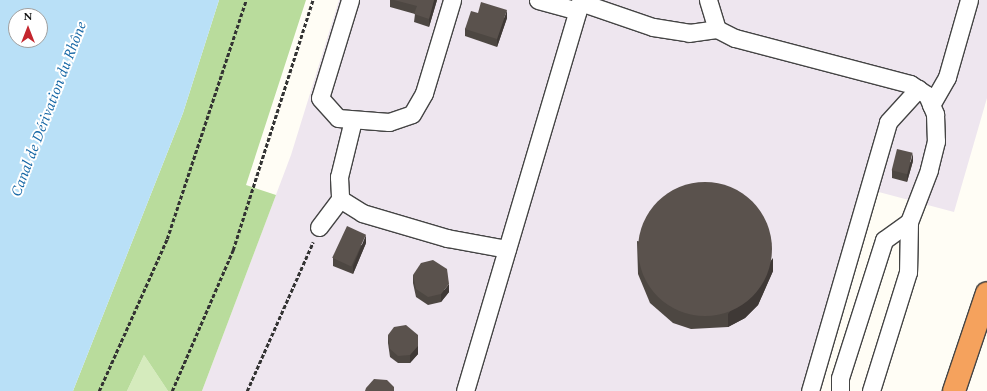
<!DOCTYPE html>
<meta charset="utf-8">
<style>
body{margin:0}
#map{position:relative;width:987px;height:391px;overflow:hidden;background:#fffdf5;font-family:Spectral,serif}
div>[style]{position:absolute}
.industrial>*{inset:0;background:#eee6ef}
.green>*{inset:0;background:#d5ebbd}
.forest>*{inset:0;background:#b9dc9c}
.water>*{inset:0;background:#b9e0f7}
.path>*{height:2.5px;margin-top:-1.25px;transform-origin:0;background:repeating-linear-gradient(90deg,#333 0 4px,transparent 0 6px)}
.roads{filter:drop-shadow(1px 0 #444) drop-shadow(-1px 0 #444) drop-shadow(0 1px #444) drop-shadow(0 -1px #444)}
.minor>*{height:17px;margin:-8.5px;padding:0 8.5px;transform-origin:8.5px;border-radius:8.5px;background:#fff}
.highway>*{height:22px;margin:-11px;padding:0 11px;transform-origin:11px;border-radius:11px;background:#f5a25d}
.wall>*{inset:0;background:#4d4742}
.shaded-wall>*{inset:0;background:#3f3936}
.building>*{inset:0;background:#5a524d;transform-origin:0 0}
.round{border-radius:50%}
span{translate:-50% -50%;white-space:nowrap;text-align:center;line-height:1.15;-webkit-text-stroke:4px #fff;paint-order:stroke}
.water-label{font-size:15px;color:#1768a6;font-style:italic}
.north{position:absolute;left:8px;top:8px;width:40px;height:40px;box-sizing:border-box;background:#fff;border:1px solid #a0a0a0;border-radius:50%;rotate:0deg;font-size:11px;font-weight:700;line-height:16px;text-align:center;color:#111}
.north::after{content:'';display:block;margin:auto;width:14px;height:18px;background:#c4262e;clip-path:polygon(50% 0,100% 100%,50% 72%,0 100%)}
</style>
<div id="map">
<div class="industrial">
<i style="clip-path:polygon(339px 0,987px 0,987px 98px,954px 212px,875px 191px,817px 391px,202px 391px,291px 155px)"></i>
</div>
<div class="green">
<i style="clip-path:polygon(144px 355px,168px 391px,127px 391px)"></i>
</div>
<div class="forest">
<i style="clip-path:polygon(219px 0,306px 0,246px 185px,276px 195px,202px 391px,168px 391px,144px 355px,127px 391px,73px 391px,183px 113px)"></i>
</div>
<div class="water">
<i style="clip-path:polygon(evenodd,0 0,219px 0,183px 113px,73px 391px,0 391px,0 0,16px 16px,40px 16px,40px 40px,16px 40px,16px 16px)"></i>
</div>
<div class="path">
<i style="left:99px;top:391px;width:167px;rotate:-65.9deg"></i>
<i style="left:167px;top:239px;width:252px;rotate:-71.7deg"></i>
<i style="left:172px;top:391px;width:154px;rotate:-66.6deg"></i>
<i style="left:233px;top:250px;width:262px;rotate:-72.3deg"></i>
<i style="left:247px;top:391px;width:163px;rotate:-66.1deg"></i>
</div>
<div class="roads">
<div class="minor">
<i style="left:350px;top:0;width:102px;rotate:107deg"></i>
<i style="left:320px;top:98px;width:27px;rotate:48deg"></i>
<i style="left:338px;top:118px;width:51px;rotate:4.5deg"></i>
<i style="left:389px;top:122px;width:24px;rotate:-19deg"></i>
<i style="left:412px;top:114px;width:24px;rotate:-60deg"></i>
<i style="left:424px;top:93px;width:97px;rotate:-73.2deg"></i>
<i style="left:538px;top:0;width:41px;rotate:15.4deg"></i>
<i style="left:708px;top:0;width:30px;rotate:73deg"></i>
<i style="left:717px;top:29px;width:20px;rotate:27deg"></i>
<i style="left:735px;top:38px;width:181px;rotate:14.7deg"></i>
<i style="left:910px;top:84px;width:20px;rotate:33deg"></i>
<i style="left:927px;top:95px;width:21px;rotate:67deg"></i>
<i style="left:935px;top:114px;width:27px;rotate:88deg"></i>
<i style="left:936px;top:141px;width:30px;rotate:104deg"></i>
<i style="left:929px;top:170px;width:56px;rotate:111deg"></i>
<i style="left:909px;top:222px;width:50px;rotate:91.1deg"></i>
<i style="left:908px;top:272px;width:125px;rotate:107.3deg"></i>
<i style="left:580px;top:2px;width:77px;rotate:18.9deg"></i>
<i style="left:653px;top:27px;width:36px;rotate:9deg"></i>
<i style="left:689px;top:33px;width:28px;rotate:-8deg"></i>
<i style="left:931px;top:105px;width:32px;rotate:-60deg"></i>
<i style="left:947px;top:77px;width:80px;rotate:-74.1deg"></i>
<i style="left:353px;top:120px;width:59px;rotate:103.8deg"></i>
<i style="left:339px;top:177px;width:22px;rotate:87deg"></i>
<i style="left:340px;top:199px;width:26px;rotate:32deg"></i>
<i style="left:362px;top:213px;width:89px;rotate:16.4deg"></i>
<i style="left:447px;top:238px;width:61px;rotate:10.4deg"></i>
<i style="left:319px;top:227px;width:35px;rotate:-53deg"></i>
<i style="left:465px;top:391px;width:408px;rotate:-73.5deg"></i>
<i style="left:810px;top:391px;width:280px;rotate:-73.8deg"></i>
<i style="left:888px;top:122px;width:45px;rotate:-47.7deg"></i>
<i style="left:840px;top:391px;width:13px;rotate:-90deg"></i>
<i style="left:840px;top:378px;width:145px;rotate:-72.3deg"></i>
<i style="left:884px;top:240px;width:31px;rotate:-36deg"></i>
</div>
<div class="highway">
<i style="left:954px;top:391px;width:103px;rotate:-71.4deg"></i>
</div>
</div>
<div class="wall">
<i style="clip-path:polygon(390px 0,437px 0,429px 27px,414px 22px,415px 14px,390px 7px)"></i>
<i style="clip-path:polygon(478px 13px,507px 18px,497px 47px,465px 36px,465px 29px)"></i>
<i style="clip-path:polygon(913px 161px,907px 182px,892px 178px,892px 170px)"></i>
<i style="clip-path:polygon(637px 241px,773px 271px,758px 305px,745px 318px,728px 327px,691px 329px,673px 323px,650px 303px,638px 274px)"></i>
<i style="clip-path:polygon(366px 243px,353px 274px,333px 266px,333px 258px)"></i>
<i style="clip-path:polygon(413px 275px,449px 292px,441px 302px,428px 305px,416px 297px,413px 283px)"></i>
<i style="clip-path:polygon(388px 335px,418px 354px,410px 363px,398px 363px,390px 357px,388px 343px)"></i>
</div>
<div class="shaded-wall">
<i style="clip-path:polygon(434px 0,437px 0,429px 27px,429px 19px)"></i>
<i style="clip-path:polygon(507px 10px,507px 18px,497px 47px,497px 39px)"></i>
<i style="clip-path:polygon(913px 153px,913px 161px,907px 182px,907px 175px)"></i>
<i style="clip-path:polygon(366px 235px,366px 243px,353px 274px,353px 266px)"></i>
<i style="clip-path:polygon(773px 258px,773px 271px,758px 305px,745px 318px,728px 327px,728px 314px)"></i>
<i style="clip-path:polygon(449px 284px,449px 292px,441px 302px,441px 294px)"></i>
<i style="clip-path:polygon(418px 342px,418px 354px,410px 363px,410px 355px)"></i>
</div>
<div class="building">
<i style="clip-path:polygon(394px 0,434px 0,429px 19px,414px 14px,417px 6px)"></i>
<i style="clip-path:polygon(481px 2px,507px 10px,497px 39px,465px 29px,471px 11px,478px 13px)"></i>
<i style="left:897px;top:149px;width:16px;height:22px;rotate:14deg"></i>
<i class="round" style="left:638px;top:182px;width:134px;height:134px"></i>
<i style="left:347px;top:226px;width:21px;height:35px;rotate:25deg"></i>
<i style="clip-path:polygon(433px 260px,447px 269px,449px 284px,441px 294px,428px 297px,416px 289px,413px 275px,421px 263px)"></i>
<i style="clip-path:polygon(406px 325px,418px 335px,418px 346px,410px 355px,398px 356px,390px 349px,388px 335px,394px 327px)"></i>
<i style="clip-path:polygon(374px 379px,387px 380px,394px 387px,394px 391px,365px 391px,366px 388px)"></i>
</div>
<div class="water-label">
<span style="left:49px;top:109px;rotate:-69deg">Canal de Dérivation du Rhône</span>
</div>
<div class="north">N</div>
</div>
